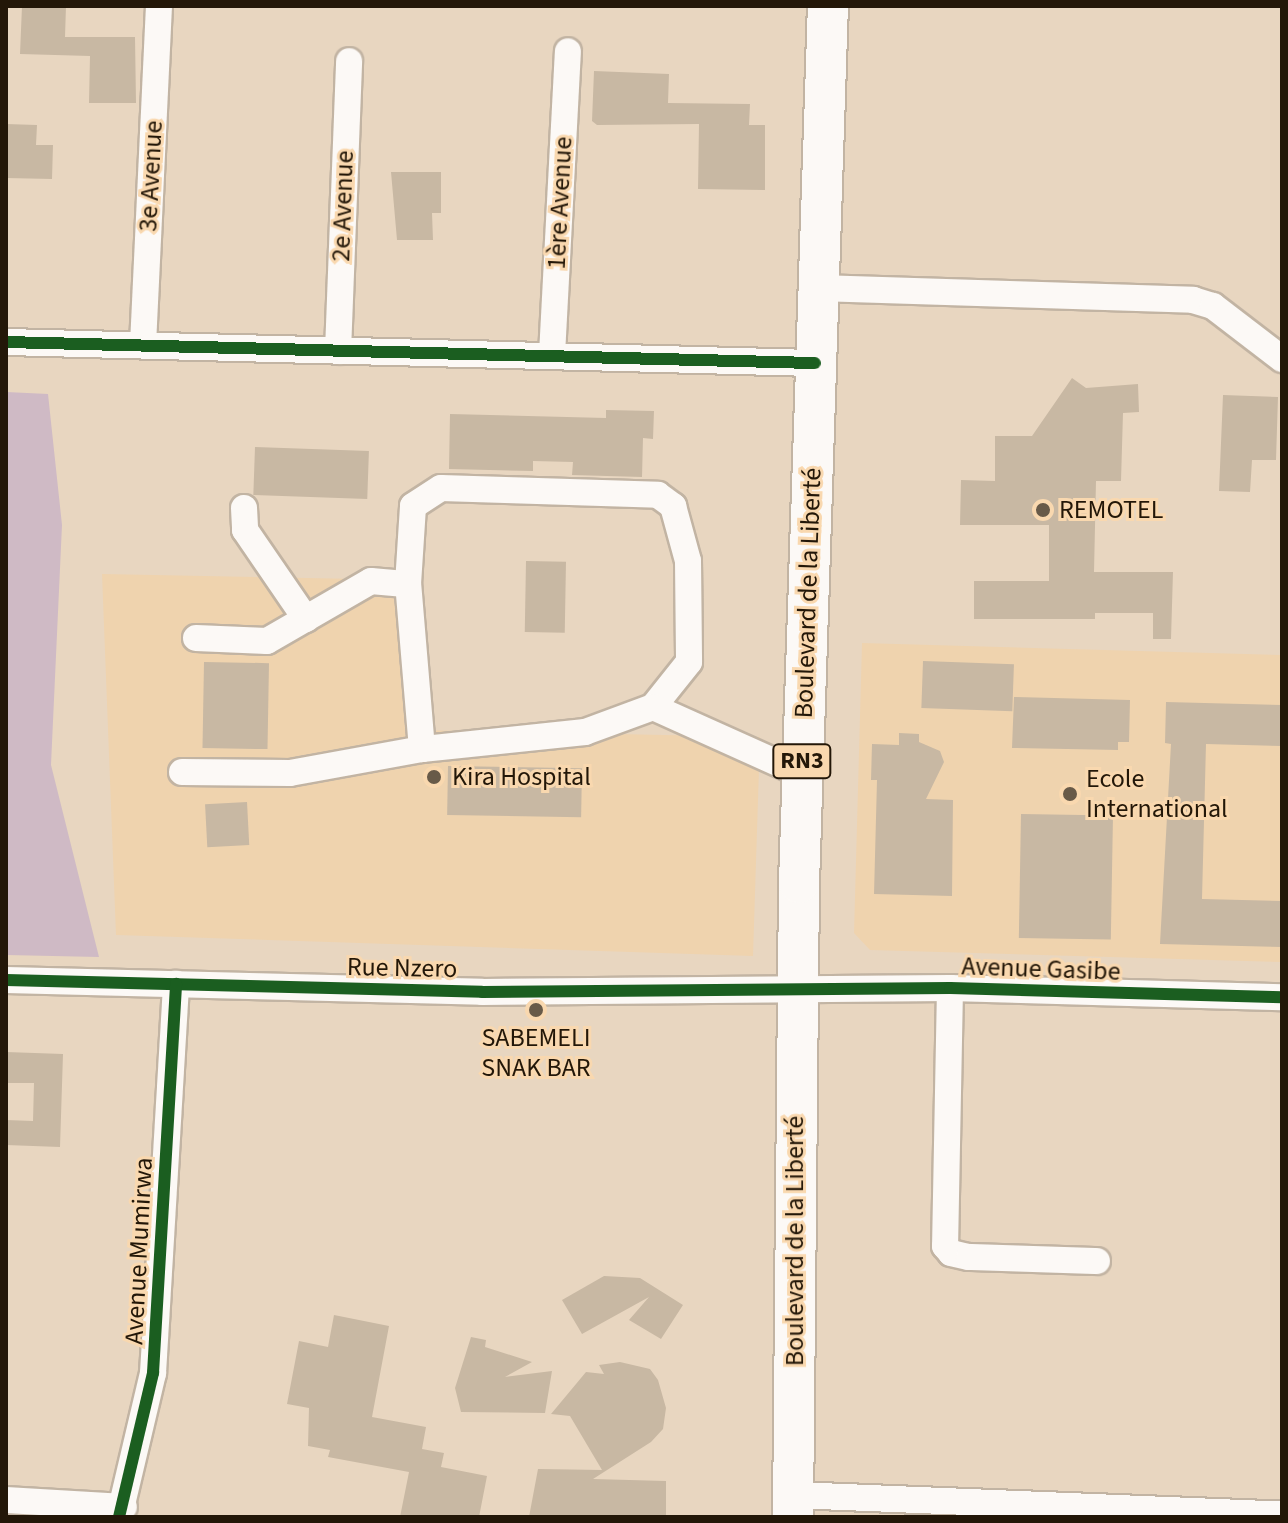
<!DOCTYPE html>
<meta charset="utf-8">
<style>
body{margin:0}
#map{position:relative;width:1288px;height:1523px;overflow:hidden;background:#e8d6c0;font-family:"Source Sans 3",sans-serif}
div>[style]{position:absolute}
.built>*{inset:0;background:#efd3ae}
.green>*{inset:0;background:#cfbac5}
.building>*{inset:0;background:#c8b8a3;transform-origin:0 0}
.roads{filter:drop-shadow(2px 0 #c2b4a3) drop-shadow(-2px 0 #c2b4a3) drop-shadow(0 2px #c2b4a3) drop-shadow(0 -2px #c2b4a3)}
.minor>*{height:26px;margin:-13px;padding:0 13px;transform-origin:13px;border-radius:13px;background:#fcf9f6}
.highway>*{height:40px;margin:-20px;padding:0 20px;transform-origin:20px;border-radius:20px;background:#fcf9f6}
.cycleway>*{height:12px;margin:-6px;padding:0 6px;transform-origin:6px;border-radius:6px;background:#1b5e20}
.dots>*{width:22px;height:22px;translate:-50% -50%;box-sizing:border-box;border:4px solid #f9d8af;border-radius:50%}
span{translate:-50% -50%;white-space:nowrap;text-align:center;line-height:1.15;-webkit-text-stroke:6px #f9d8af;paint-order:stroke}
.shield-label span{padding:2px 6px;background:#f9d8af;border:2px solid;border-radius:6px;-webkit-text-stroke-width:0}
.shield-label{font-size:24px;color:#231708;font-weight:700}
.street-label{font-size:26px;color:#231708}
.poi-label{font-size:26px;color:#231708}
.left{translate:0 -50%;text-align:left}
.frame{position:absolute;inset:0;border:8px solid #231708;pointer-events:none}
</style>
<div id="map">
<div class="built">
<i style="clip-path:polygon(102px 574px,413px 580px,417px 730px,760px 737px,753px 956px,116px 935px)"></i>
<i style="clip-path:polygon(862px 643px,1282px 655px,1282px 962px,870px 950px,854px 933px)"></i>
</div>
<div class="green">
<i style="clip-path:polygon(6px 392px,48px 394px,62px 525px,51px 765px,99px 957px,6px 955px)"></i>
</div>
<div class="building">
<i style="clip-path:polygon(22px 6px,66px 6px,65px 37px,135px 37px,136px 103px,89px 103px,90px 56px,20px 54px)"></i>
<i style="clip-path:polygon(594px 71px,669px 74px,668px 103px,750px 104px,749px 125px,765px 125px,765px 190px,698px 189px,699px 124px,597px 125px,592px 121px)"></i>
<i style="clip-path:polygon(6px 124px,37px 125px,36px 145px,53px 145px,52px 179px,6px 178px)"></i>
<i style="clip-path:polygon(391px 172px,441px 172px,441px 213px,432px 213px,433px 240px,397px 240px)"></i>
<i style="clip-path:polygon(1072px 378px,1086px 388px,1138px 384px,1139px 412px,1123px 413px,1121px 481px,1096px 481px,1094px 572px,1173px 572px,1171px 639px,1153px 639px,1153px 613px,1095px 613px,1095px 619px,974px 619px,974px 581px,1049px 581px,1049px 525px,960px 525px,961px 480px,995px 481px,995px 436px,1032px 436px)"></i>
<i style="clip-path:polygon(1223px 395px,1278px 397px,1276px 460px,1252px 460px,1250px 492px,1219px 491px)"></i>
<i style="clip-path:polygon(606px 410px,654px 411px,653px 439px,643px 438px,642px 477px,572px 475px,573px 462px,533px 461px,533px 471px,449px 469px,450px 414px,606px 418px)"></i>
<i style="left:255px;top:447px;width:114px;height:48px;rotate:2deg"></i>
<i style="left:526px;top:561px;width:40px;height:71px;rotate:1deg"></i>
<i style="left:923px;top:661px;width:91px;height:47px;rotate:2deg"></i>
<i style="left:204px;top:662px;width:65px;height:86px;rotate:1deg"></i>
<i style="clip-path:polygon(1014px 697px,1130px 700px,1129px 742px,1118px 742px,1118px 750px,1012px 748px)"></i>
<i style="clip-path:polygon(1166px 702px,1282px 705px,1282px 746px,1206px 744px,1202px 899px,1282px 901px,1282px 947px,1160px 944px,1171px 744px,1165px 743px)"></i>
<i style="clip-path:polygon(899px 733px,919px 734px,919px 742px,940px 751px,944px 762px,926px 799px,953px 800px,952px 896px,874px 894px,877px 780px,871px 780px,872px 744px,899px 745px)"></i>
<i style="left:448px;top:766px;width:134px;height:49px;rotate:1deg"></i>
<i style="left:247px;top:802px;width:43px;height:42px;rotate:87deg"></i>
<i style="left:1021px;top:814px;width:92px;height:124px;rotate:1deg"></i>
<i style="clip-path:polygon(6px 1052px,63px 1054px,60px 1147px,6px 1145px,6px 1120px,33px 1121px,34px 1083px,6px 1083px)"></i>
<i style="clip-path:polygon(604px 1276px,640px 1278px,683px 1305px,661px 1339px,629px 1320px,649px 1297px,582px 1334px,562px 1300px)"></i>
<i style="clip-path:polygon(334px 1315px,389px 1326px,372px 1417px,426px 1427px,422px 1449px,444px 1453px,441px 1467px,487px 1476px,479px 1517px,400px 1517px,409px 1472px,328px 1457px,330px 1450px,308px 1446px,309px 1408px,287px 1404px,299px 1341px,328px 1347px)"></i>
<i style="clip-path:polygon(471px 1337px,486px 1340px,485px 1347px,532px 1362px,505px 1377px,552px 1371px,545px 1413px,461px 1412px,455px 1388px)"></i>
<i style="clip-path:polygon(620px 1362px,650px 1369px,658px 1380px,666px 1408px,663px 1429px,651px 1442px,593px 1479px,666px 1481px,666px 1517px,529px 1517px,538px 1469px,602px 1470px,570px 1416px,551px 1414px,586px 1372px,604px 1374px,599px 1365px)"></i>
</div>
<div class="roads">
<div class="minor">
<i style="left:818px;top:288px;width:375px;rotate:1.8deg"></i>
<i style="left:1193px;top:300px;width:21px;rotate:17deg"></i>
<i style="left:1213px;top:306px;width:87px;rotate:37.5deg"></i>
<i style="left:6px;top:342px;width:809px;rotate:1.49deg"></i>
<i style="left:143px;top:345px;width:339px;rotate:-87.3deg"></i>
<i style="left:338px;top:351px;width:290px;rotate:-87.8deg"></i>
<i style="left:552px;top:355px;width:304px;rotate:-87deg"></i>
<i style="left:441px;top:488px;width:217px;rotate:1.8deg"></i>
<i style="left:658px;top:495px;width:19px;rotate:36deg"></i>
<i style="left:673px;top:506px;width:57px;rotate:74.7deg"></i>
<i style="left:688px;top:561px;width:101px;rotate:89.4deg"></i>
<i style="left:689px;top:662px;width:58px;rotate:128.7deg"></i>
<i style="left:653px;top:707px;width:72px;rotate:159.8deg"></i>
<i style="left:585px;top:732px;width:164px;rotate:174deg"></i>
<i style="left:422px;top:749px;width:166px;rotate:-94.8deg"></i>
<i style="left:408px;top:584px;width:78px;rotate:-86.3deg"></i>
<i style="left:413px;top:506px;width:33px;rotate:-33deg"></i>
<i style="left:244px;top:508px;width:22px;rotate:87deg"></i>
<i style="left:245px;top:530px;width:108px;rotate:55.6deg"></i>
<i style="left:196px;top:638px;width:71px;rotate:2.4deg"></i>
<i style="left:267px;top:641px;width:120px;rotate:-30deg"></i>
<i style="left:371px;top:581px;width:37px;rotate:5deg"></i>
<i style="left:653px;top:707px;width:163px;rotate:24.2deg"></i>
<i style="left:182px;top:772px;width:108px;rotate:0.5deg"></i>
<i style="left:290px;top:773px;width:134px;rotate:-10.3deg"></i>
<i style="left:6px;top:980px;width:476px;rotate:1.4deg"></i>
<i style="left:482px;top:992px;width:468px;rotate:-0.5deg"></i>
<i style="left:950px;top:988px;width:332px;rotate:1.6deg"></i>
<i style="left:950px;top:988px;width:258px;rotate:91.1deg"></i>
<i style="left:945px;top:1246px;width:9px;rotate:49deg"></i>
<i style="left:951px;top:1253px;width:18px;rotate:13deg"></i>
<i style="left:969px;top:1257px;width:128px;rotate:1.8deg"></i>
<i style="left:794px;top:1495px;width:488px;rotate:2.3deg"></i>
<i style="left:6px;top:1500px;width:118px;rotate:3.4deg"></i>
<i style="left:119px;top:1517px;width:148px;rotate:-76.7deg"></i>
<i style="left:153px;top:1373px;width:390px;rotate:-86.6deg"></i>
</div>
<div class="highway">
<i style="left:793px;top:1517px;width:634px;rotate:-89.46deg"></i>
<i style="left:799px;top:883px;width:877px;rotate:-88.11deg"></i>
</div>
</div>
<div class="cycleway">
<i style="left:6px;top:342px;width:809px;rotate:1.49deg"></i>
<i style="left:6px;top:980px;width:476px;rotate:1.4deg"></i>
<i style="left:482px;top:992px;width:468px;rotate:-0.5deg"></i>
<i style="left:950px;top:988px;width:332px;rotate:1.6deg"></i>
<i style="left:119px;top:1517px;width:148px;rotate:-76.7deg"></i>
<i style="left:153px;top:1373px;width:390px;rotate:-86.6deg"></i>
</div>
<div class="dots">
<i style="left:1043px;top:510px;background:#685a48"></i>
<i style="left:434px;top:777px;background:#685a48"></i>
<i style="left:1070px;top:794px;background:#685a48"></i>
<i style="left:536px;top:1010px;background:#685a48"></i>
</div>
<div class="shield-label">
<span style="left:802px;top:761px">RN3</span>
</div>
<div class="street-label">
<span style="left:151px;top:176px;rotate:-87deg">3e Avenue</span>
<span style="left:560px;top:203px;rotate:-87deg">1ère Avenue</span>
<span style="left:343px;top:206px;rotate:-88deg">2e Avenue</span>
<span style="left:808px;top:593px;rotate:-88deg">Boulevard de la Liberté</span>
<span style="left:402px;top:968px;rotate:1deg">Rue Nzero</span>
<span style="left:1041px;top:969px;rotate:2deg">Avenue Gasibe</span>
<span style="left:795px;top:1241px;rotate:-90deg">Boulevard de la Liberté</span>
<span style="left:139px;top:1251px;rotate:-87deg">Avenue Mumirwa</span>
</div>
<div class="poi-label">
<span class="left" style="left:1059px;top:510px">REMOTEL</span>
<span class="left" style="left:452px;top:777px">Kira Hospital</span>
<span class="left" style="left:1086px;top:794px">Ecole<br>International</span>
<span style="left:536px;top:1053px">SABEMELI<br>SNAK BAR</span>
</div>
<div class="frame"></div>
</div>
